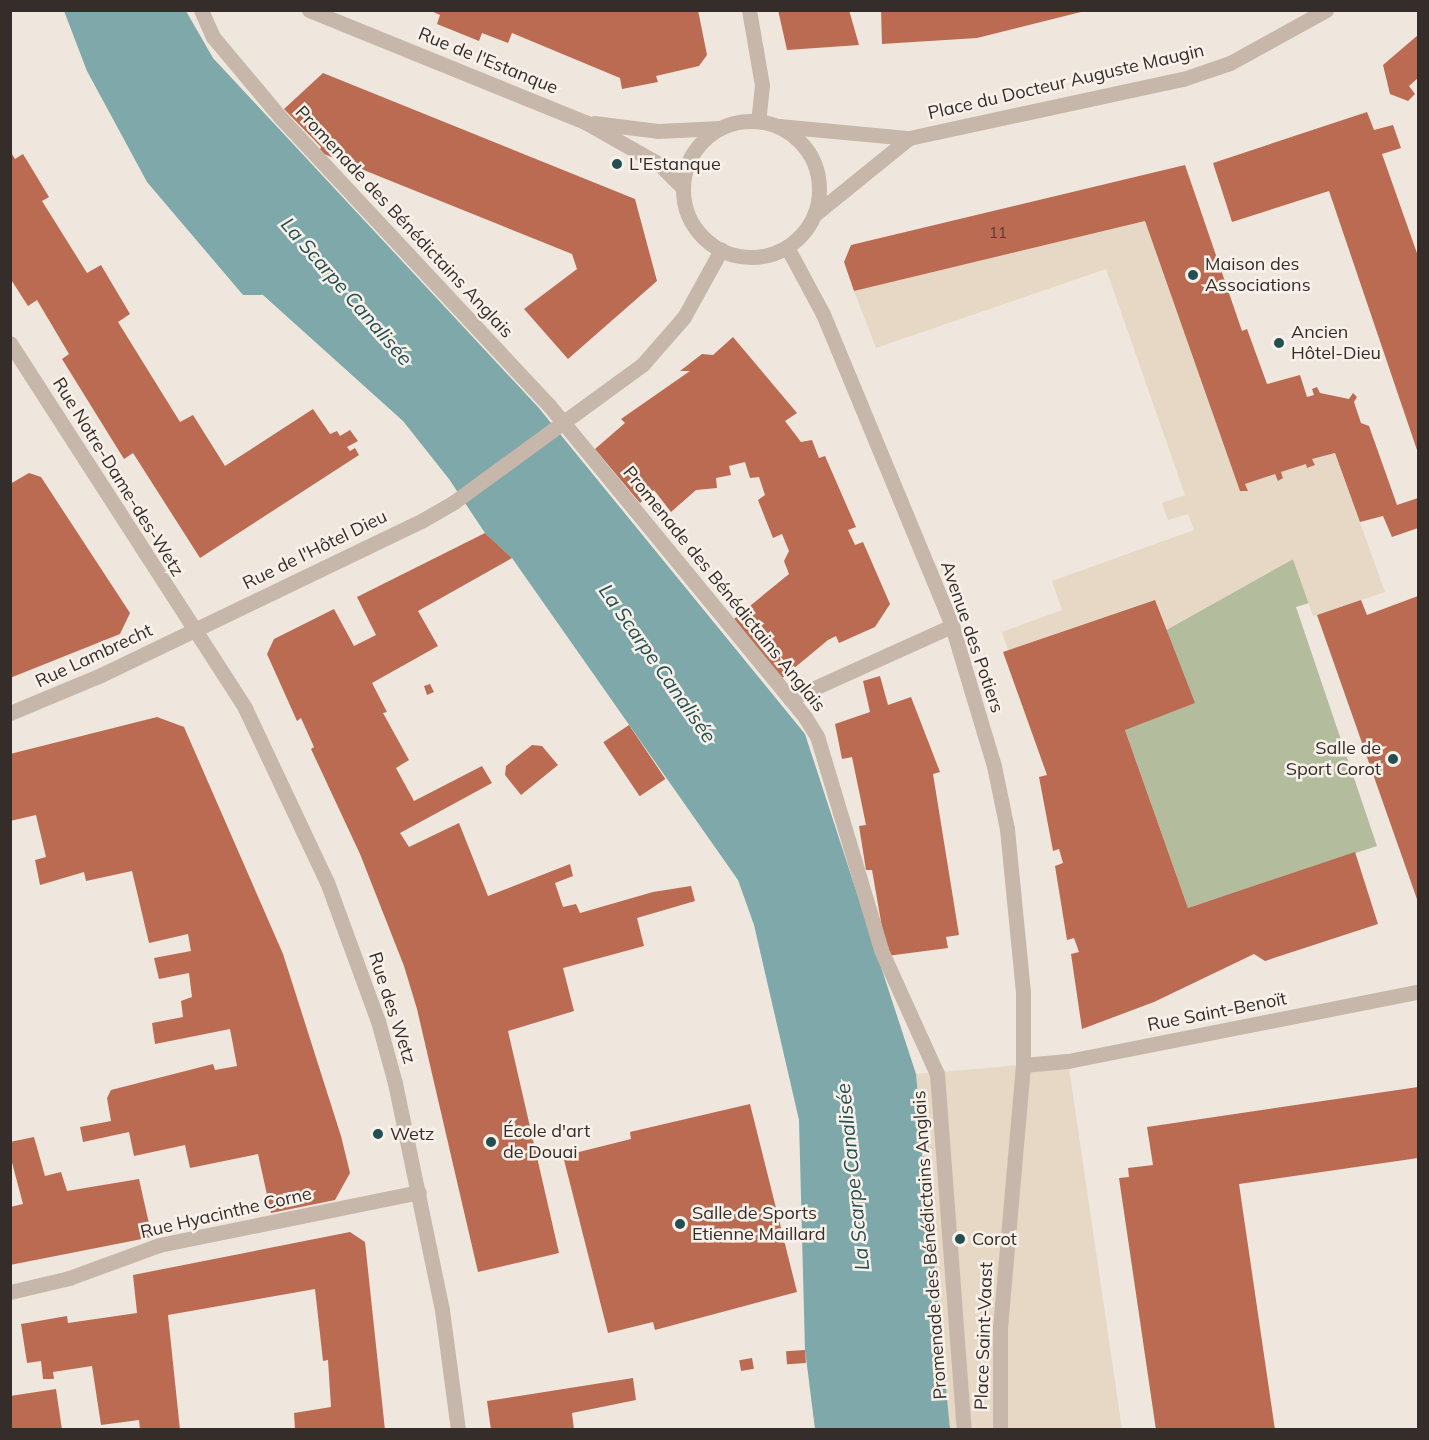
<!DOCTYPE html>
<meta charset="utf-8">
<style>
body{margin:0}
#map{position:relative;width:1429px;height:1440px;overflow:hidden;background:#efe7dd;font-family:Mulish,sans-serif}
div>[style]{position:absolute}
.green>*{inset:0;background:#b3bd9e}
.plaza>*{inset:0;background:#e6d8c5}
.water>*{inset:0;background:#7fa8aa}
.building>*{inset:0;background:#ba6b51;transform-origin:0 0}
.minor>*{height:15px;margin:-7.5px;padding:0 7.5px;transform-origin:7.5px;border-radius:7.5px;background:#c6b7aa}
.minor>.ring{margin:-7.5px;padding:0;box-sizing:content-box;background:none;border:15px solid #c6b7aa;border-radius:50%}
.dots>*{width:16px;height:16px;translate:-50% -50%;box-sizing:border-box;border:3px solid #f8f1e9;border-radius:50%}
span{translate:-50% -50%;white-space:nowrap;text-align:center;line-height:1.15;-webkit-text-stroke:5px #f8f1e9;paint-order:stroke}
.number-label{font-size:15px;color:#563c33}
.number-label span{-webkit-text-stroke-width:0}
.street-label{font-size:18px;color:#352d29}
.poi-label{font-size:18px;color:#352d29}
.left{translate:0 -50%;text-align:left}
.right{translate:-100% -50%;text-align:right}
.water-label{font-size:20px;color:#234e52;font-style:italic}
.frame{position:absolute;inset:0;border:12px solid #352d29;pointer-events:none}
</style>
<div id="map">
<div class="green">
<i style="clip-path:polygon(1293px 559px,1309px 603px,1296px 607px,1377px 846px,1188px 908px,1125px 730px,1166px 630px)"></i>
</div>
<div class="plaza">
<i style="clip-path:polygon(1145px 221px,1240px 490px,1247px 491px,1245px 484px,1275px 474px,1278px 480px,1283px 478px,1281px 472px,1306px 464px,1308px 468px,1315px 465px,1312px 459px,1335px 453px,1385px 592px,1313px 616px,1293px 559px,1166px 630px,1154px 600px,1008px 650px,1002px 632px,1062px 610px,1052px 581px,1194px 530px,1188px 514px,1168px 520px,1164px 509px,1162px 503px,1185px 495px,1106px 269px,876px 348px,854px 291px)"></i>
<i style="clip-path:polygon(1068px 1061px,1122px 1429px,950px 1429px,916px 1074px)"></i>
</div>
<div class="water">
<i style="clip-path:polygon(64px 11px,186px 11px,213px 58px,538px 407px,805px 734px,916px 1074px,950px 1429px,815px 1429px,805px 1350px,799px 1120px,754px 925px,738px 880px,512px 558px,485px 533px,449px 479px,403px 421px,263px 295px,243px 295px,147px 182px,87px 71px)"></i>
</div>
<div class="building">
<i style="clip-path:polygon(429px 10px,698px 10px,707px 55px,699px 66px,656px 76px,658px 82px,622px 89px,620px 78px,512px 33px,508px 43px,482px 33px,479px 41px,437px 24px,440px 15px)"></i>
<i style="clip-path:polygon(778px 10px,849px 10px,859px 45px,787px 50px)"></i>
<i style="clip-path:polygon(881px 10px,1085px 10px,1085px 11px,977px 38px,882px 44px)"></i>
<i style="clip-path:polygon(1418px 35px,1418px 78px,1409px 86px,1415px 94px,1408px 101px,1390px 94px,1383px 65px)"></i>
<i style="clip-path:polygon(323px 73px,635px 199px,657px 281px,568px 359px,524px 309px,577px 269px,572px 254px,319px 152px,321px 147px,284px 109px)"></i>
<i style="clip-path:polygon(1367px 112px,1374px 130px,1393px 125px,1401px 148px,1382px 154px,1418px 256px,1418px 453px,1329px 191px,1232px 222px,1213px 163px)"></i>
<i style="clip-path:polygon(10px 151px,15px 159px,23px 154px,49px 197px,42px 201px,87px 273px,101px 265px,130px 314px,118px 322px,180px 422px,193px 415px,225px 466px,313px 409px,330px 434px,337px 431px,340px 436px,350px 430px,358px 441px,347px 447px,350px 451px,355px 448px,359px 455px,200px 558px,133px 453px,124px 459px,62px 359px,69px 354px,37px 300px,28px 306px,10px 278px)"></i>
<i style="clip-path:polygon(1185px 165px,1242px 331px,1247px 329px,1267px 384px,1300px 375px,1307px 397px,1314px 395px,1312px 389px,1317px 387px,1320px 393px,1349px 399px,1353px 393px,1357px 397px,1354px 402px,1361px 423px,1369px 426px,1397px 505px,1418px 498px,1418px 528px,1392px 537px,1383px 516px,1360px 522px,1335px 453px,1312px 459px,1315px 465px,1307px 468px,1306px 464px,1281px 472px,1283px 478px,1278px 481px,1275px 474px,1245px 484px,1248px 491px,1240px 491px,1145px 221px,854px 291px,844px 262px,851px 245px)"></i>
<i style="clip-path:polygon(733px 337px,797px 413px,785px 421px,801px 442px,812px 440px,819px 458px,825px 456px,856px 527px,848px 530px,855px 545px,863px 542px,890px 604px,875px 627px,839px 643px,836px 636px,828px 640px,781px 679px,734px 619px,789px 574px,784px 561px,789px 551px,782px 534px,773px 538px,758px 500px,765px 495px,759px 477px,750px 478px,745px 462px,729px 466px,731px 475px,716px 478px,717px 488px,696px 490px,671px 512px,654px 490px,640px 503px,595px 449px,625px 423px,621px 419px,690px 371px,680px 371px,702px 354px,713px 355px)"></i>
<i style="clip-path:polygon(29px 473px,41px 477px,130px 613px,120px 634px,10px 678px,10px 484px)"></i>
<i style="clip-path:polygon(485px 533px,512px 558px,418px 611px,438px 646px,372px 683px,387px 712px,383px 713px,409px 760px,396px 768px,414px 801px,482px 766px,492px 783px,400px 833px,409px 847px,459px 823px,488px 896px,570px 864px,573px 876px,555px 883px,563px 907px,576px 904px,580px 913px,653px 892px,691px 886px,695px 901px,637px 918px,644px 946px,563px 968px,574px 1011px,508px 1031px,559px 1253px,478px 1272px,417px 1009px,404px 966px,360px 854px,311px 749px,314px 747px,301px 718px,297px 721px,267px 654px,274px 639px,334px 609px,354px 646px,376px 635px,357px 597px)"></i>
<i style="clip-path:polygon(1418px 596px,1418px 902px,1317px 615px,1361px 600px,1367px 615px)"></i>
<i style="clip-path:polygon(1155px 600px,1195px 703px,1125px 730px,1188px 908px,1355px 852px,1378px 924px,1265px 961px,1254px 954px,1154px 1002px,1082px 1029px,1071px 954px,1079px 952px,1074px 938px,1067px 940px,1055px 866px,1063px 863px,1059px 849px,1053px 851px,1039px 777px,1047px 775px,1003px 652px)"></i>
<i style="clip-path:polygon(880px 676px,888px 705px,911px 697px,940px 772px,933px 774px,959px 935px,946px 937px,948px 948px,887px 956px,872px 870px,866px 870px,859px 826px,866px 825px,852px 757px,842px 759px,835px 724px,870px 712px,863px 681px)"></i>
<i style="clip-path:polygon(430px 684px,434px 692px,427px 695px,424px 686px)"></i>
<i style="clip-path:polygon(157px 717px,184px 727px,283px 954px,341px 1136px,350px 1173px,335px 1200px,271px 1213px,258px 1154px,190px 1168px,185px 1145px,134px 1156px,129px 1132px,83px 1142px,80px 1127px,111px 1121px,107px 1098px,111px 1090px,213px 1064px,215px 1070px,237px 1066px,230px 1029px,155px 1044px,152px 1023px,183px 1017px,181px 1001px,192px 997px,189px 973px,159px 979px,154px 958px,191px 951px,188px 934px,149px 943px,132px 871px,86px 881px,84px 872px,40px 885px,35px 860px,46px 857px,36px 815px,10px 821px,10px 754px)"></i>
<i style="left:629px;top:725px;width:65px;height:31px;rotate:56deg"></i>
<i style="clip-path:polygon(532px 745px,542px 746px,558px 765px,521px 795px,505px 775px,506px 766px)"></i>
<i style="clip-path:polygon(1418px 1087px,1418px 1158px,1239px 1184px,1275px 1430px,1156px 1430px,1119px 1178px,1129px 1177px,1128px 1168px,1153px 1165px,1147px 1127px)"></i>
<i style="clip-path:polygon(750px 1104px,797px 1292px,655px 1330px,653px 1322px,608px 1333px,563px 1156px,631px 1139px,630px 1132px)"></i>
<i style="clip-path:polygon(34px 1137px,45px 1176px,61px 1172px,67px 1191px,139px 1179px,152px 1237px,10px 1265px,10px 1207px,23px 1204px,10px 1155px,10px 1142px)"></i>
<i style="clip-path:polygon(350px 1232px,365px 1242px,385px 1430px,295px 1430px,294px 1413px,331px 1407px,328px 1360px,323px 1361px,315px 1289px,168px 1315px,180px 1430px,140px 1430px,139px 1420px,101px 1425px,92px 1366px,53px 1372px,54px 1379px,43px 1379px,41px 1361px,27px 1363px,21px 1324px,67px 1316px,68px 1323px,137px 1313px,133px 1275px)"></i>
<i style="left:805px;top:1350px;width:13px;height:19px;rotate:86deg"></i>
<i style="left:752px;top:1358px;width:11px;height:13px;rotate:80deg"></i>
<i style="clip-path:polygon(633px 1378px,636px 1400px,572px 1413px,574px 1430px,491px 1430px,487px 1401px)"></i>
<i style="clip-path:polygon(56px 1389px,62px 1430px,10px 1430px,10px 1396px)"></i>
</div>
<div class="minor">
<i style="left:201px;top:10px;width:30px;rotate:66deg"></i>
<i style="left:213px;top:37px;width:106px;rotate:50deg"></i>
<i style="left:281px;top:118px;width:391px;rotate:47deg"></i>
<i style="left:548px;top:404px;width:405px;rotate:50.6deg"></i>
<i style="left:805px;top:717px;width:22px;rotate:58deg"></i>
<i style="left:817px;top:736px;width:223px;rotate:73.3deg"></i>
<i style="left:881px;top:950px;width:136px;rotate:65.7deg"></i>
<i style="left:937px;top:1074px;width:357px;rotate:85.7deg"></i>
<i style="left:309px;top:10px;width:298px;rotate:22.1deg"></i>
<i style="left:585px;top:122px;width:85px;rotate:29.6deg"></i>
<i style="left:659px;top:164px;width:34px;rotate:45deg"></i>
<i style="left:749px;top:10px;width:76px;rotate:80.2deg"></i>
<i style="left:762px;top:85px;width:36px;rotate:96deg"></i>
<i class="ring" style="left:683px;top:121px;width:121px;height:121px"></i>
<i style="left:594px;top:123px;width:64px;rotate:7.1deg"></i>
<i style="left:658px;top:131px;width:62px;rotate:-2.8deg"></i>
<i style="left:779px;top:126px;width:131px;rotate:5.3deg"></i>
<i style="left:909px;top:138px;width:280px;rotate:-12.2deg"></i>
<i style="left:1183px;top:79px;width:50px;rotate:-18.8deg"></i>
<i style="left:1230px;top:63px;width:110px;rotate:-28.9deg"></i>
<i style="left:814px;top:215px;width:122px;rotate:-39deg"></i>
<i style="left:787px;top:247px;width:76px;rotate:61.8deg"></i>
<i style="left:823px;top:314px;width:338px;rotate:67.5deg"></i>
<i style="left:952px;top:626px;width:146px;rotate:73.3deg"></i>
<i style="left:994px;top:766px;width:64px;rotate:78.3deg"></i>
<i style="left:1007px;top:829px;width:165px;rotate:84.4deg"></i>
<i style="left:1023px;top:993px;width:72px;rotate:90deg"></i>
<i style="left:1023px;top:1065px;width:263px;rotate:95deg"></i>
<i style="left:1000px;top:1327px;width:103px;rotate:90deg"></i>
<i style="left:10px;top:343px;width:434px;rotate:57.2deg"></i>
<i style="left:245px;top:708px;width:192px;rotate:64.8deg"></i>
<i style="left:327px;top:882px;width:148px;rotate:69.9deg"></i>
<i style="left:378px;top:1021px;width:64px;rotate:74.7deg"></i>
<i style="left:395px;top:1083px;width:232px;rotate:78.3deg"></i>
<i style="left:442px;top:1310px;width:121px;rotate:82.4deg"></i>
<i style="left:790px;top:699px;width:178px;rotate:-24.3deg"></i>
<i style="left:10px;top:713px;width:99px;rotate:-22.7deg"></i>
<i style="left:101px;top:675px;width:357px;rotate:-25.7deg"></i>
<i style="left:423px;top:520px;width:36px;rotate:-30deg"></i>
<i style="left:454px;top:502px;width:234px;rotate:-36.1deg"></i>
<i style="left:643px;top:364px;width:62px;rotate:-48.9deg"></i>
<i style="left:684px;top:317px;width:77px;rotate:-61.1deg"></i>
<i style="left:1023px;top:1065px;width:45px;rotate:-5.1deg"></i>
<i style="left:1068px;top:1061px;width:357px;rotate:-11.2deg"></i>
<i style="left:10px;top:1292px;width:61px;rotate:-13.3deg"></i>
<i style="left:69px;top:1278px;width:96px;rotate:-20.1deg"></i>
<i style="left:159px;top:1245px;width:265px;rotate:-11.5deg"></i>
</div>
<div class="dots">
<i style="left:617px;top:164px;background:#234e52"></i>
<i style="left:1193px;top:275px;background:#234e52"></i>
<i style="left:1279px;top:343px;background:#234e52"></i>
<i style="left:1393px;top:759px;background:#234e52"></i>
<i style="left:378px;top:1134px;background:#234e52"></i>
<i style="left:491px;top:1142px;background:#234e52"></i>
<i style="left:680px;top:1224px;background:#234e52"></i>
<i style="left:960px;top:1239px;background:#234e52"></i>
</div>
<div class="number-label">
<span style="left:998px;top:233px">11</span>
</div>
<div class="street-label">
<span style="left:488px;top:61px;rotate:22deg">Rue de l'Estanque</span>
<span style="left:1066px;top:82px;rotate:-13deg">Place du Docteur Auguste Maugin</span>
<span style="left:404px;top:222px;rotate:47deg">Promenade des Bénédictains Anglais</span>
<span style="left:118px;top:477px;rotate:58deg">Rue Notre-Dame-des-Wetz</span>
<span style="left:315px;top:550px;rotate:-26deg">Rue de l'Hôtel Dieu</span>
<span style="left:724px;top:589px;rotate:51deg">Promenade des Bénédictains Anglais</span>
<span style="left:972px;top:637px;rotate:71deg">Avenue des Potiers</span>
<span style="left:94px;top:656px;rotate:-25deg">Rue Lambrecht</span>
<span style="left:392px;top:1008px;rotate:72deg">Rue des Wetz</span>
<span style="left:1217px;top:1012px;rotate:-11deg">Rue Saint-Benoït</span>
<span style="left:226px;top:1213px;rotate:-13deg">Rue Hyacinthe Corne</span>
<span style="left:930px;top:1245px;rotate:-94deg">Promenade des Bénédictains Anglais</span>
<span style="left:984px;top:1336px;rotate:-88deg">Place Saint-Vaast</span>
</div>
<div class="poi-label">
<span class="left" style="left:629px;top:164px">L'Estanque</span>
<span class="left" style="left:1205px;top:275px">Maison des<br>Associations</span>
<span class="left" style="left:1291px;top:343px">Ancien<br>Hôtel-Dieu</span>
<span class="right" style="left:1381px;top:759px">Salle de<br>Sport Corot</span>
<span class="left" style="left:503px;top:1142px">École d'art<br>de Douai</span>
<span class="left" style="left:390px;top:1134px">Wetz</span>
<span class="left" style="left:692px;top:1224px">Salle de Sports<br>Etienne Maillard</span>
<span class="left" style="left:972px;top:1239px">Corot</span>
</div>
<div class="water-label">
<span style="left:347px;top:291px;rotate:49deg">La Scarpe Canalisée</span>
<span style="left:658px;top:663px;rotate:55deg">La Scarpe Canalisée</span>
<span style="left:852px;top:1177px;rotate:-96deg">La Scarpe Canalisée</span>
</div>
<div class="frame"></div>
</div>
